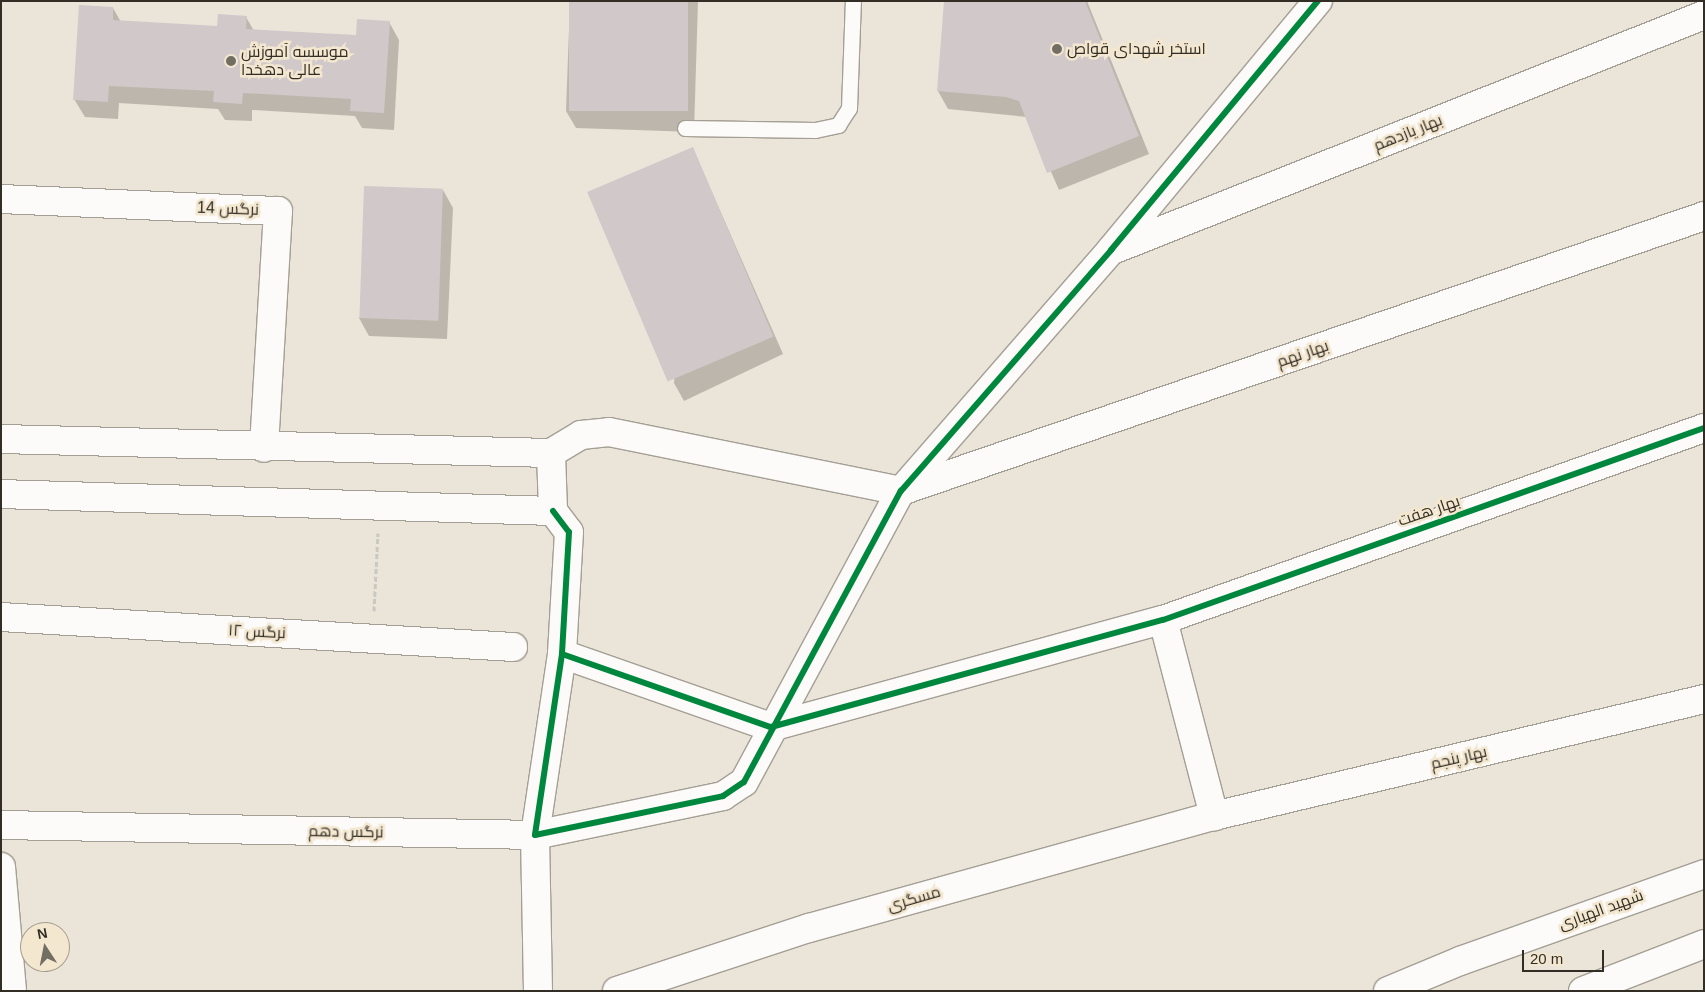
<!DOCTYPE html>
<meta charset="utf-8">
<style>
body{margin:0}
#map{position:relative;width:1705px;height:992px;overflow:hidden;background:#ebe4d8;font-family:Arial,Cairo,sans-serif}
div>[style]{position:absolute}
.shadow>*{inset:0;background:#0003}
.building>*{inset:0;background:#d0c8c9;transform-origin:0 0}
.path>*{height:3px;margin-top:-1.5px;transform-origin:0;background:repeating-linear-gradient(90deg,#c9c8c3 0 5px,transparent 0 7.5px)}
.roads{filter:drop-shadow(1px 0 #a49f95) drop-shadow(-1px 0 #a49f95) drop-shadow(0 1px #a49f95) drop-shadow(0 -1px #a49f95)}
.lane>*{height:15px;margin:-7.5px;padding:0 7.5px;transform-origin:7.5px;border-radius:7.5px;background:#fcfbf9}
.street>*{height:28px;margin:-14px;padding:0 14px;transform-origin:14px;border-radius:14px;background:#fcfbf9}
.secondary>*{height:28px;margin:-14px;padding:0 14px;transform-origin:14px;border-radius:14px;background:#fcfbf9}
.cycleway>*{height:6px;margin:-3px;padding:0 3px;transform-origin:3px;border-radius:3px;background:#00873e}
.dots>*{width:14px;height:14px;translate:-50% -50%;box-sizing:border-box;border:2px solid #f3e7d0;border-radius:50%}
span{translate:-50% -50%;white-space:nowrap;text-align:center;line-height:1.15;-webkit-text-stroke:5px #f3e7d0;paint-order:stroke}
.poi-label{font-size:16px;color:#332e25}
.left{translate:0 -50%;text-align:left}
.street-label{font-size:16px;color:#332e25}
.frame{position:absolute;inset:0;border:2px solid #332e25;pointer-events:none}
.north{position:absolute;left:20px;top:922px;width:50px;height:50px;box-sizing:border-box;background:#f3e7d0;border:1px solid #a69d8c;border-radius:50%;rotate:349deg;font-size:14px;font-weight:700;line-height:20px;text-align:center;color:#332e25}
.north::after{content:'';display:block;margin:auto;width:18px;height:22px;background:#736e64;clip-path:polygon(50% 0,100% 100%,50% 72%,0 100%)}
.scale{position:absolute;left:1522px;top:950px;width:82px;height:22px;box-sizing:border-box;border:2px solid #332e25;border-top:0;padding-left:6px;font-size:15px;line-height:18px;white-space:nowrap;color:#332e25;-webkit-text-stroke:4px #f3e7d0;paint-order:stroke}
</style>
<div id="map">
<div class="shadow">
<i style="clip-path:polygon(570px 1px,698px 1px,694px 132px,576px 128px,566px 111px)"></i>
<i style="clip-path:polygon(945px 1px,1087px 1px,1149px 154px,1059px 190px,1027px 117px,948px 109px,938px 91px)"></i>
<i style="clip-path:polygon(113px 8px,121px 22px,218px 27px,246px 17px,254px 31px,357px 37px,389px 22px,399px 40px,394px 130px,362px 128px,355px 116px,252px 110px,252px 121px,225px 120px,218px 109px,119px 103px,118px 119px,85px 117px,74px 99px)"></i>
<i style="clip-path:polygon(693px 149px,783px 354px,684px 401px,674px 383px)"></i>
<i style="clip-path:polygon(443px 190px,453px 208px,447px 339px,369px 336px,359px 318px)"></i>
</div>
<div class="building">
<i style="left:569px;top:1px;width:119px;height:110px"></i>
<i style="clip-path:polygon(944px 1px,1085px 1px,1139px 136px,1047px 173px,1019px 101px,1006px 97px,937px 91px)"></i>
<i style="clip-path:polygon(79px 5px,113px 7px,113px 20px,217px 26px,218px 14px,247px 16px,246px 29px,356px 35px,357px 19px,390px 21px,384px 113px,350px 111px,351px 99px,243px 93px,242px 104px,213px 102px,214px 91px,109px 86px,108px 102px,73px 100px)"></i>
<i style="left:693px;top:147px;width:206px;height:115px;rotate:67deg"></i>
<i style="left:364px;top:186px;width:79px;height:132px;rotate:2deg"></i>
</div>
<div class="path">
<i style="left:374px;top:611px;width:78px;rotate:-87.1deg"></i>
</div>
<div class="roads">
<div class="lane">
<i style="left:685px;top:128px;width:130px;rotate:0.9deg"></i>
<i style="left:815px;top:130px;width:24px;rotate:-12deg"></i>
<i style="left:838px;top:125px;width:20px;rotate:-57deg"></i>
<i style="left:849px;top:108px;width:107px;rotate:-87.9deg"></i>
</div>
<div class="street">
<i style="left:1px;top:199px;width:277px;rotate:2.5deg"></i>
<i style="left:278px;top:211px;width:237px;rotate:93.4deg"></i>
<i style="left:1115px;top:249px;width:634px;rotate:-21.67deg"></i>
<i style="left:1px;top:439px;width:550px;rotate:1.46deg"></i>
<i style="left:551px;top:453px;width:58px;rotate:88deg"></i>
<i style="left:553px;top:511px;width:552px;rotate:-178.24deg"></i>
<i style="left:551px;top:453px;width:35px;rotate:-31deg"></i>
<i style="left:581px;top:435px;width:28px;rotate:-6deg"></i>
<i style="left:609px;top:432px;width:298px;rotate:11.4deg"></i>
<i style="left:901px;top:491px;width:849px;rotate:-18.9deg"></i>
<i style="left:553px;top:511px;width:26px;rotate:53deg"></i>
<i style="left:569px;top:532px;width:122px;rotate:93.3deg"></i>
<i style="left:562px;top:654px;width:183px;rotate:98.5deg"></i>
<i style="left:535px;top:835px;width:192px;rotate:-11.7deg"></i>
<i style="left:723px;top:796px;width:25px;rotate:-34deg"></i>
<i style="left:744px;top:782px;width:331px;rotate:-61.7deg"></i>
<i style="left:901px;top:491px;width:320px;rotate:-48.9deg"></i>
<i style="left:1111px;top:250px;width:324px;rotate:-50.3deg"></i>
<i style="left:1px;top:617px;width:513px;rotate:3.35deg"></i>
<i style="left:1163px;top:620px;width:203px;rotate:75.4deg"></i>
<i style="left:562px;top:654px;width:221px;rotate:19.3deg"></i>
<i style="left:771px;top:727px;width:406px;rotate:-15.3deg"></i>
<i style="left:1163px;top:620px;width:574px;rotate:-19.54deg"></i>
<i style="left:1px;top:825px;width:534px;rotate:1.07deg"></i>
<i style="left:535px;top:835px;width:156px;rotate:88.9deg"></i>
<i style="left:617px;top:991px;width:202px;rotate:-18.2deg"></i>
<i style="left:809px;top:928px;width:420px;rotate:-15.5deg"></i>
<i style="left:1214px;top:816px;width:504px;rotate:-13.43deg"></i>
<i style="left:1388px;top:991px;width:78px;rotate:-22.6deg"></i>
<i style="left:1460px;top:961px;width:259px;rotate:-19.6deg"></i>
<i style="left:1583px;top:991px;width:130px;rotate:-21.2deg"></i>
</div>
<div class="secondary">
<i style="left:1px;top:867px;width:124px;rotate:84.9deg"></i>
</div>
</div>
<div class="cycleway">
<i style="left:553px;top:511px;width:26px;rotate:53deg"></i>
<i style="left:569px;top:532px;width:122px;rotate:93.3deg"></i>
<i style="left:562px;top:654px;width:183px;rotate:98.5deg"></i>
<i style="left:535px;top:835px;width:192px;rotate:-11.7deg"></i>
<i style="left:723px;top:796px;width:25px;rotate:-34deg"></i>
<i style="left:744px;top:782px;width:331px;rotate:-61.7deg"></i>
<i style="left:901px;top:491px;width:320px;rotate:-48.9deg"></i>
<i style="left:1111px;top:250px;width:324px;rotate:-50.3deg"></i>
<i style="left:562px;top:654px;width:221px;rotate:19.3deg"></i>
<i style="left:771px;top:727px;width:406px;rotate:-15.3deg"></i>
<i style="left:1163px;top:620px;width:574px;rotate:-19.54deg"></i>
</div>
<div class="dots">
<i style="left:1057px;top:49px;background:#736e64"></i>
<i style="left:231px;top:61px;background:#736e64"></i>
</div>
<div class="poi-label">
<span class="left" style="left:1067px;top:49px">استخر شهدای قواص</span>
<span class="left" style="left:241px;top:61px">موسسه آموزش<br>عالی دهخدا</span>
</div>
<div class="street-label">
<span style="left:1408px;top:133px;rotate:-22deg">بهار یازدهم</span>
<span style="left:228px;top:209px;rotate:2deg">نرگس 14</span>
<span style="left:1303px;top:354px;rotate:-19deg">بهار نهم</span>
<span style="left:1429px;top:511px;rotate:-19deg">بهار هفت</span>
<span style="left:257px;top:632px;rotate:3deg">نرگس ۱۲</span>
<span style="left:1459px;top:758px;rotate:-13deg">بهار پنجم</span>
<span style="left:346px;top:832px;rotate:1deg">نرگس دهم</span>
<span style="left:914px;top:899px;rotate:-16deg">مسگری</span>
<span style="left:1601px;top:910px;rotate:-20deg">شهید الهیاری</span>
</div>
<div class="frame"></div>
<div class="north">N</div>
<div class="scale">20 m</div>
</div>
